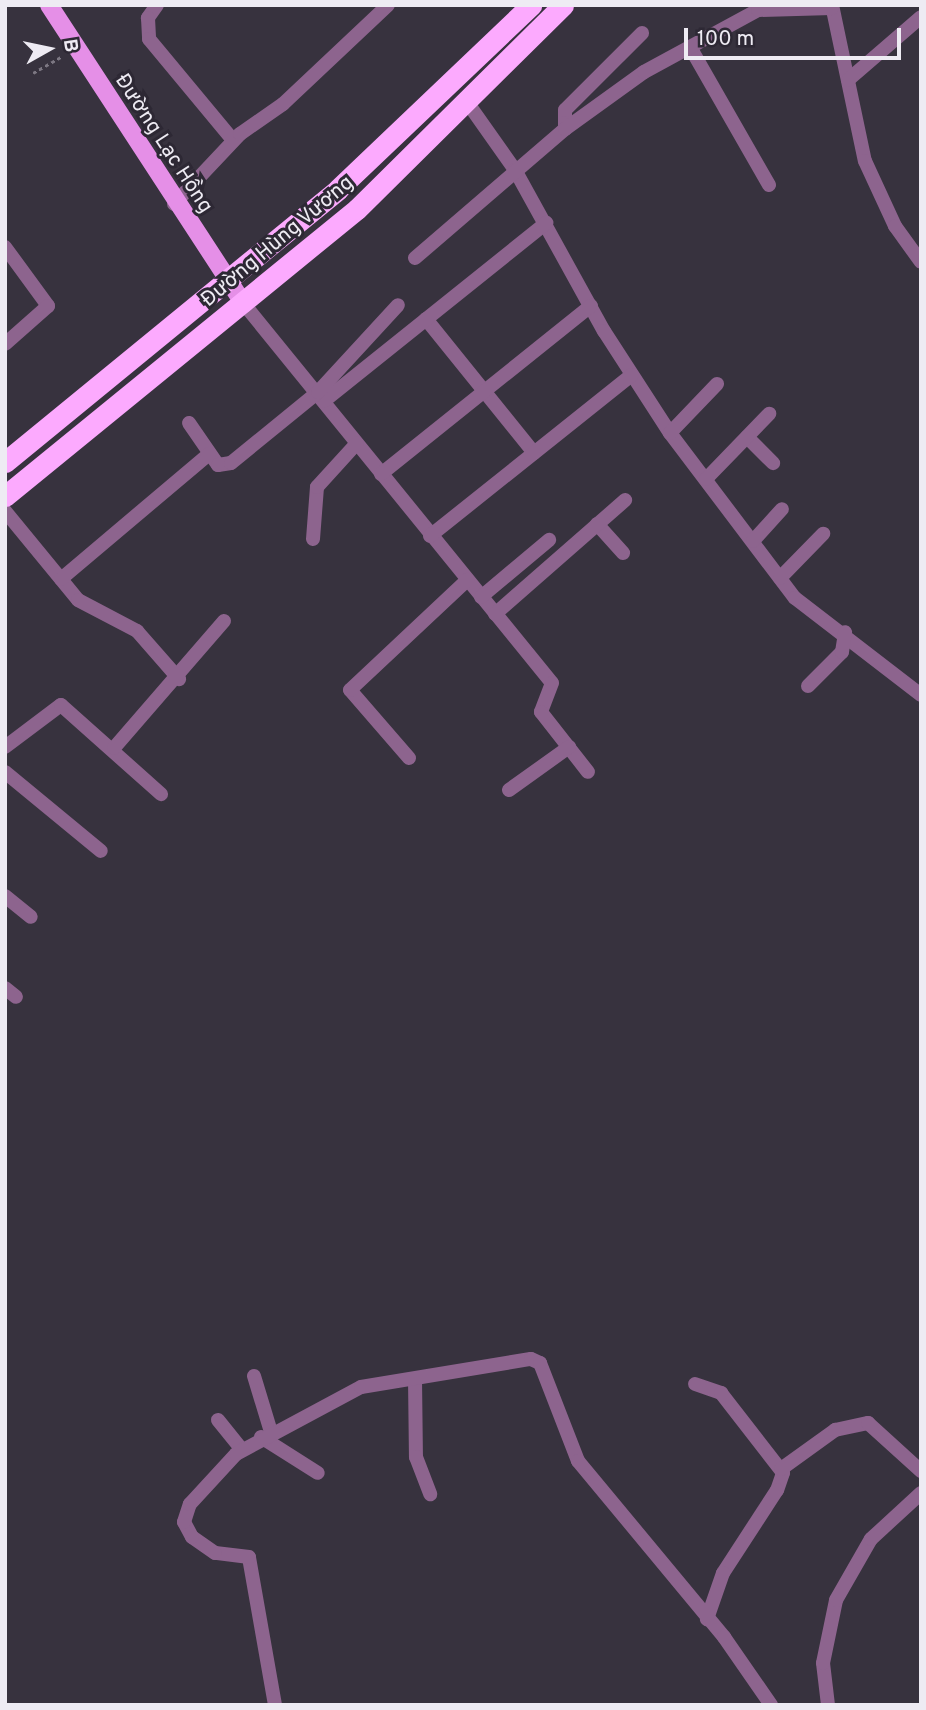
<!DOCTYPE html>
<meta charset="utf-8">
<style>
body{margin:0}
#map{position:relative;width:926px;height:1710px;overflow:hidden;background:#37323e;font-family:Overpass,sans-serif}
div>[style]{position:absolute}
.path>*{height:2.5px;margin-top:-1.25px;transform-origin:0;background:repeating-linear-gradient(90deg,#7c7782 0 3.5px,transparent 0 7px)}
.minor>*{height:14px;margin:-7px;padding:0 7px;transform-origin:7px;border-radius:7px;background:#8d648e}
.major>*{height:18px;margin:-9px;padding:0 9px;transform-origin:9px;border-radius:9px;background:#e58fe7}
.highway>*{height:21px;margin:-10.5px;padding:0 10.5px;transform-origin:10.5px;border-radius:10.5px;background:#fcaafe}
span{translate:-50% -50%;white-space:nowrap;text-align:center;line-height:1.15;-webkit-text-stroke:6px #2d2834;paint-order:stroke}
.street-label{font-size:21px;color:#eeebf3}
.frame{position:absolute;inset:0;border:7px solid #eeebf3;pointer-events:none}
.north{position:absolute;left:14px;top:14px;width:70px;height:70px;-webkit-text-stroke:5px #2d2834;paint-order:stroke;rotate:81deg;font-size:19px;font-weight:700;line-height:28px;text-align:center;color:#eeebf3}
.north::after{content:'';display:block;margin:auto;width:24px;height:32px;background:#eeebf3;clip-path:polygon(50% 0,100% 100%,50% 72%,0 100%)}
.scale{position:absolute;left:684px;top:28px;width:217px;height:32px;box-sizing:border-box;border:4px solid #eeebf3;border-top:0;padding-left:9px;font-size:21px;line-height:24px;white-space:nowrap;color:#eeebf3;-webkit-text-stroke:5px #2d2834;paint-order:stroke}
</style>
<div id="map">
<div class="path">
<i style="left:33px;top:73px;width:34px;rotate:-30deg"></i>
</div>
<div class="minor">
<i style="left:157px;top:5px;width:16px;rotate:125deg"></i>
<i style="left:148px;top:18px;width:21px;rotate:87deg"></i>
<i style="left:149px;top:39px;width:131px;rotate:50.3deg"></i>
<i style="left:832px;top:5px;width:159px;rotate:78.1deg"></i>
<i style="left:865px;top:161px;width:72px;rotate:65.2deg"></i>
<i style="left:895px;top:226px;width:44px;rotate:54.2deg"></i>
<i style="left:690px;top:47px;width:159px;rotate:60.2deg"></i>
<i style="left:848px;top:80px;width:96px;rotate:-40.8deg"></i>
<i style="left:467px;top:102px;width:83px;rotate:54.8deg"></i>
<i style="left:515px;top:170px;width:184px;rotate:61.1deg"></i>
<i style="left:604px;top:331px;width:121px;rotate:57.1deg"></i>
<i style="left:670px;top:433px;width:207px;rotate:52.9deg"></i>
<i style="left:795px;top:598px;width:159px;rotate:37.6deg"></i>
<i style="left:565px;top:129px;width:19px;rotate:-90deg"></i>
<i style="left:565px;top:110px;width:109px;rotate:-45deg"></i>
<i style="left:174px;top:204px;width:96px;rotate:-46.7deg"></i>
<i style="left:240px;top:134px;width:52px;rotate:-34.9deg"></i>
<i style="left:283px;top:104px;width:144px;rotate:-43.3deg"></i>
<i style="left:5px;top:247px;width:73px;rotate:53.9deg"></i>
<i style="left:48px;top:306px;width:57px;rotate:138.5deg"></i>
<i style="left:415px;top:258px;width:198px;rotate:-40.7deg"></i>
<i style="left:565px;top:129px;width:97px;rotate:-35.8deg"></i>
<i style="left:644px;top:72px;width:130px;rotate:-28.5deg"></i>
<i style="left:758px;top:10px;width:74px;rotate:-1.5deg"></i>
<i style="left:244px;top:304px;width:488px;rotate:50.9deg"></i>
<i style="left:552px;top:683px;width:31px;rotate:111deg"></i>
<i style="left:541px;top:712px;width:76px;rotate:51.9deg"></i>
<i style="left:426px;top:319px;width:172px;rotate:51.1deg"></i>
<i style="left:324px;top:401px;width:285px;rotate:-38.7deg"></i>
<i style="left:189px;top:423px;width:51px;rotate:55.4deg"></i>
<i style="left:218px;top:465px;width:13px;rotate:-9deg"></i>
<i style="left:231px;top:463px;width:112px;rotate:-39.2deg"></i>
<i style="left:318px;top:392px;width:118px;rotate:-47.4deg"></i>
<i style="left:670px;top:433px;width:68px;rotate:-46.2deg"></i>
<i style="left:747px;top:437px;width:37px;rotate:45deg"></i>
<i style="left:381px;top:474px;width:269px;rotate:-38.7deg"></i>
<i style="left:706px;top:479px;width:91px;rotate:-45.9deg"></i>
<i style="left:5px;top:511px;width:115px;rotate:50.6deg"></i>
<i style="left:78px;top:600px;width:67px;rotate:27.7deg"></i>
<i style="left:137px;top:631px;width:64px;rotate:48.8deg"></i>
<i style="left:597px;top:524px;width:39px;rotate:48deg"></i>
<i style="left:430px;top:536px;width:258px;rotate:-38.6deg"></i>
<i style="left:313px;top:539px;width:52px;rotate:-85.6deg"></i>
<i style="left:317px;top:487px;width:59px;rotate:-47.7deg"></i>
<i style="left:753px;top:541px;width:43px;rotate:-47.8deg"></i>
<i style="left:780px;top:578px;width:62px;rotate:-45.7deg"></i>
<i style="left:61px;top:579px;width:194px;rotate:-40.2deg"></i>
<i style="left:481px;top:597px;width:89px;rotate:-40deg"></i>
<i style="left:495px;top:614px;width:173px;rotate:-41.2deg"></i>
<i style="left:808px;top:686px;width:48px;rotate:-45deg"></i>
<i style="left:842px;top:652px;width:20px;rotate:-81deg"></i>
<i style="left:5px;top:747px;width:70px;rotate:-36.9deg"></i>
<i style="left:61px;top:705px;width:134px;rotate:41.7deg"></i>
<i style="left:114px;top:748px;width:168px;rotate:-49.1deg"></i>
<i style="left:409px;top:758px;width:90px;rotate:-130.9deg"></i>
<i style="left:350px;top:690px;width:161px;rotate:-43.2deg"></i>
<i style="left:5px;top:772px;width:124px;rotate:39.5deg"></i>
<i style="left:509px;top:790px;width:74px;rotate:-35.6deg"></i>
<i style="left:5px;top:896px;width:33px;rotate:39deg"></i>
<i style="left:5px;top:988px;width:14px;rotate:39deg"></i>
<i style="left:254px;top:1376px;width:59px;rotate:73.1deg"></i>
<i style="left:415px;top:1379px;width:78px;rotate:89.3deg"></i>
<i style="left:416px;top:1457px;width:40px;rotate:69deg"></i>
<i style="left:695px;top:1384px;width:28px;rotate:19deg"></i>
<i style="left:721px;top:1393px;width:101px;rotate:52.2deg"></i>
<i style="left:783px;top:1473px;width:18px;rotate:109deg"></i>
<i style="left:777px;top:1490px;width:99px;rotate:123deg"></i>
<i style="left:723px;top:1573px;width:49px;rotate:109.2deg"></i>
<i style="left:218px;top:1420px;width:38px;rotate:51deg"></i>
<i style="left:261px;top:1437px;width:67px;rotate:32.3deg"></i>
<i style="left:781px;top:1469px;width:67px;rotate:-35.8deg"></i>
<i style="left:835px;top:1430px;width:34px;rotate:-12deg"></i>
<i style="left:868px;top:1423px;width:72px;rotate:42.2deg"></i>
<i style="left:275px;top:1705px;width:150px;rotate:-100deg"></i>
<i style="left:249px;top:1557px;width:34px;rotate:-173deg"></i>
<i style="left:215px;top:1553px;width:28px;rotate:-145deg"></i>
<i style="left:192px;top:1537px;width:17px;rotate:-118deg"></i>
<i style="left:184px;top:1522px;width:19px;rotate:-72deg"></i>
<i style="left:190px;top:1504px;width:68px;rotate:-47.4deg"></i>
<i style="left:236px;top:1454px;width:142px;rotate:-28.2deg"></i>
<i style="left:361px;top:1387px;width:172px;rotate:-9.4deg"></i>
<i style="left:531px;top:1359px;width:10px;rotate:24deg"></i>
<i style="left:540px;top:1363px;width:105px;rotate:68.8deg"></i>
<i style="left:578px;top:1461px;width:229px;rotate:50.3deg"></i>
<i style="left:724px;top:1637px;width:83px;rotate:55.3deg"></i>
<i style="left:828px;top:1705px;width:42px;rotate:-96.8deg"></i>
<i style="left:823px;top:1663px;width:64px;rotate:-78.3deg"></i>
<i style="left:836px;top:1600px;width:70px;rotate:-60.2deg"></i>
<i style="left:871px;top:1539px;width:68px;rotate:-42.6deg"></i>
</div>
<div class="major">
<i style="left:49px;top:5px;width:357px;rotate:56.9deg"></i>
</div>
<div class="highway">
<i style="left:5px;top:462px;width:431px;rotate:-39.3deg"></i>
<i style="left:338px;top:189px;width:267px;rotate:-43.6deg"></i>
<i style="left:5px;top:496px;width:454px;rotate:-39.2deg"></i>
<i style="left:357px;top:209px;width:290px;rotate:-44.7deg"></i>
</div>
<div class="street-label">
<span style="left:163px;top:144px;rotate:57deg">Đường Lạc Hồng</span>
<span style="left:278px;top:242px;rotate:-40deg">Đường Hùng Vương</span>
</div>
<div class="frame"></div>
<div class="north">B</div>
<div class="scale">100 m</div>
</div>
